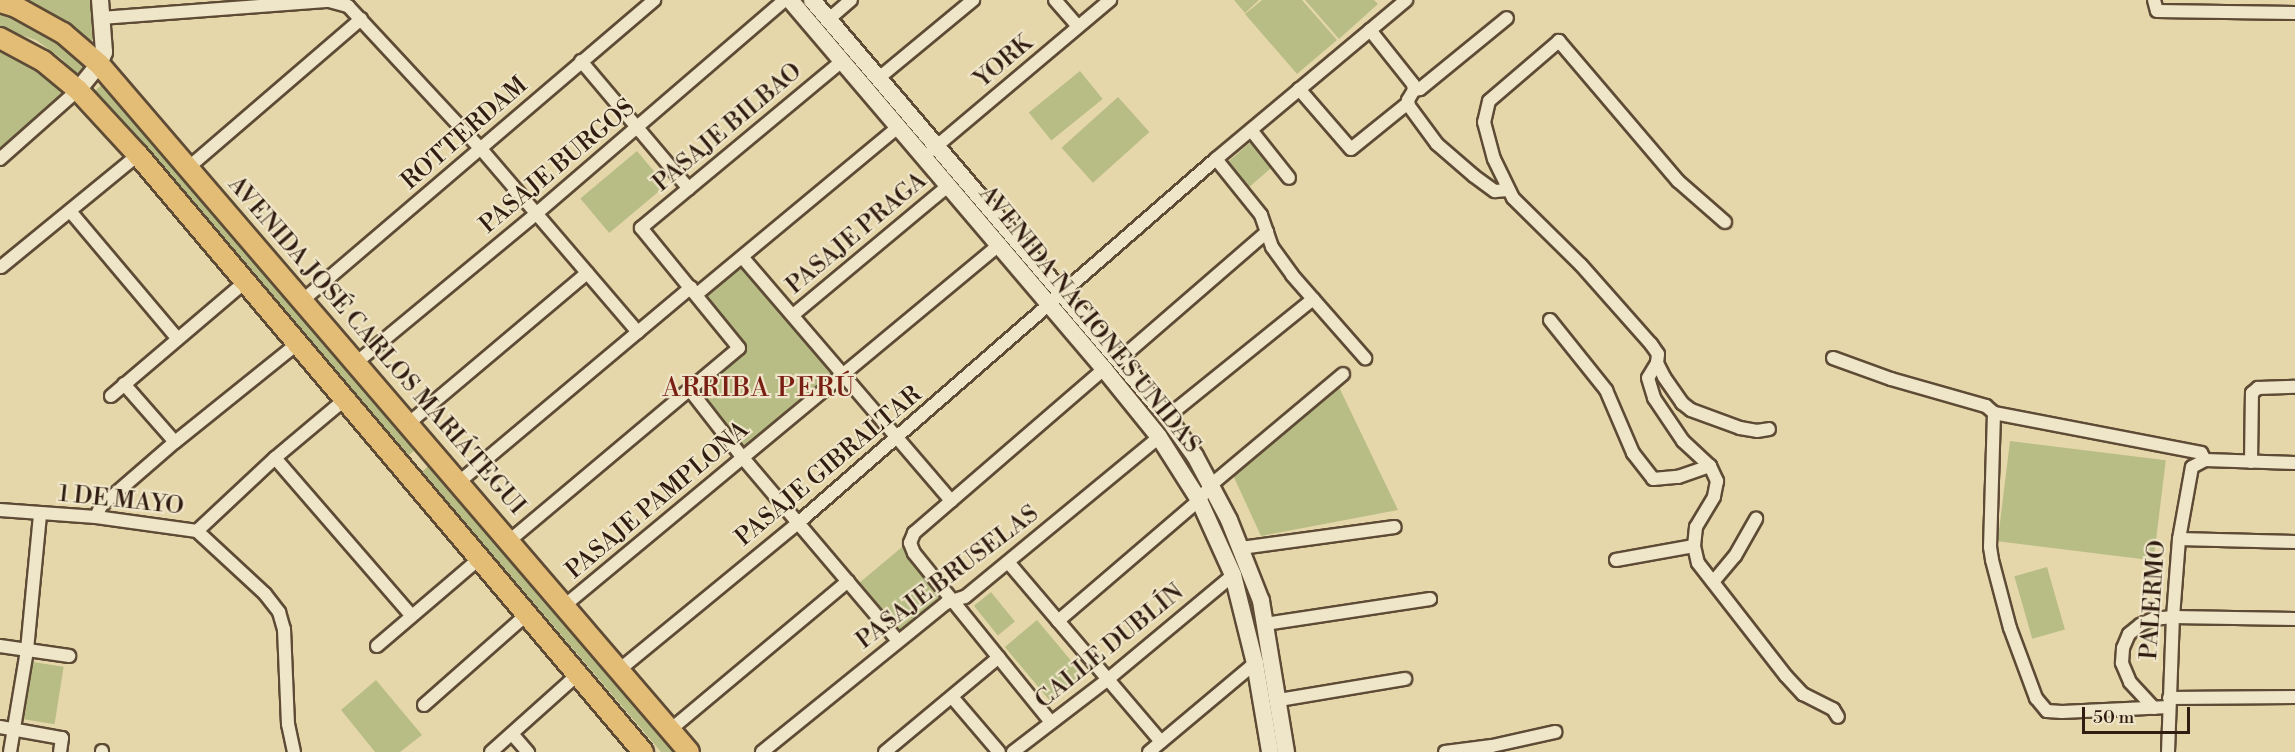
<!DOCTYPE html>
<meta charset="utf-8">
<style>
body{margin:0}
#map{position:relative;width:2295px;height:752px;overflow:hidden;background:#e6d7aa;font-family:"Libre Bodoni",serif}
div>[style]{position:absolute}
.green>*{inset:0;background:#b8bd86;transform-origin:0 0}
.roads{filter:drop-shadow(2px 0 #5e4b36) drop-shadow(-2px 0 #5e4b36) drop-shadow(0 2px #5e4b36) drop-shadow(0 -2px #5e4b36)}
.street>*{height:12px;margin:-6px;padding:0 6px;transform-origin:6px;border-radius:6px;background:#efe5c8}
.secondary>*{height:16px;margin:-8px;padding:0 8px;transform-origin:8px;border-radius:8px;background:#efe5c8}
.primary>*{height:20px;margin:-10px;padding:0 10px;transform-origin:10px;border-radius:10px;background:#e3bc75}
span{translate:-50% -50%;white-space:nowrap;text-align:center;line-height:1.15;-webkit-text-stroke:4.5px #efe5c8;paint-order:stroke}
.street-label{font-size:24px;color:#301c10}
.neighbourhood-label{font-size:26px;color:#7a1f14;letter-spacing:1.5px}
.scale{position:absolute;left:2082px;top:707px;width:108px;height:27px;box-sizing:border-box;border:3px solid #301c10;border-top:0;padding-left:8px;font-size:18px;line-height:21px;white-space:nowrap;color:#301c10;-webkit-text-stroke:4px #efe5c8;paint-order:stroke}
</style>
<div id="map">
<div class="green">
<i style="clip-path:polygon(4px 0,92px 0,93px 39px,90px 42px,85px 40px)"></i>
<i style="clip-path:polygon(1234px 0,1259px 0,1245px 13px)"></i>
<i style="clip-path:polygon(1262px 0,1302px 0,1337px 40px,1297px 74px,1245px 14px)"></i>
<i style="clip-path:polygon(1305px 0,1374px 0,1378px 4px,1339px 39px)"></i>
<i style="clip-path:polygon(0 9px,45px 28px,90px 64px,78px 76px,62px 59px,36px 40px,0 28px)"></i>
<i style="clip-path:polygon(0 49px,33px 62px,67px 90px,0 148px)"></i>
<i style="left:1080px;top:71px;width:36px;height:66px;rotate:51deg"></i>
<i style="left:105px;top:82px;width:481px;height:16px;rotate:49deg"></i>
<i style="left:1118px;top:97px;width:47px;height:76px;rotate:48deg"></i>
<i style="left:1252px;top:141px;width:33px;height:36px;rotate:49deg"></i>
<i style="left:637px;top:151px;width:45px;height:74px;rotate:50deg"></i>
<i style="clip-path:polygon(742px 262px,839px 371px,742px 451px,693px 390px,743px 348px,700px 295px)"></i>
<i style="clip-path:polygon(1338px 385px,1398px 510px,1261px 536px,1232px 473px)"></i>
<i style="left:2010px;top:441px;width:157px;height:101px;rotate:7deg"></i>
<i style="clip-path:polygon(432px 462px,684px 752px,661px 752px,422px 472px)"></i>
<i style="left:902px;top:547px;width:70px;height:59px;rotate:50deg"></i>
<i style="left:2047px;top:567px;width:65px;height:34px;rotate:74deg"></i>
<i style="left:991px;top:592px;width:38px;height:22px;rotate:51deg"></i>
<i style="left:1037px;top:620px;width:73px;height:42px;rotate:50deg"></i>
<i style="left:33px;top:662px;width:31px;height:58px;rotate:9deg"></i>
<i style="clip-path:polygon(376px 680px,422px 735px,400px 752px,375px 752px,341px 710px)"></i>
</div>
<div class="roads">
<div class="street">
<i style="left:1055px;top:0;width:35px;rotate:49deg"></i>
<i style="left:2154px;top:0;width:11px;rotate:75deg"></i>
<i style="left:2157px;top:11px;width:138px;rotate:0.8deg"></i>
<i style="left:101px;top:18px;width:229px;rotate:-4.3deg"></i>
<i style="left:329px;top:1px;width:20px;rotate:15deg"></i>
<i style="left:348px;top:6px;width:195px;rotate:47.1deg"></i>
<i style="left:481px;top:149px;width:241px;rotate:49.4deg"></i>
<i style="left:829px;top:19px;width:29px;rotate:-41deg"></i>
<i style="left:1370px;top:30px;width:69px;rotate:51.5deg"></i>
<i style="left:1413px;top:84px;width:6px;rotate:81deg"></i>
<i style="left:1414px;top:90px;width:12px;rotate:121deg"></i>
<i style="left:1408px;top:100px;width:6px;rotate:81deg"></i>
<i style="left:1409px;top:106px;width:47px;rotate:53.6deg"></i>
<i style="left:1437px;top:144px;width:49px;rotate:40.9deg"></i>
<i style="left:1474px;top:176px;width:26px;rotate:36deg"></i>
<i style="left:1495px;top:191px;width:13px;rotate:-4deg"></i>
<i style="left:581px;top:61px;width:167px;rotate:49.8deg"></i>
<i style="left:880px;top:77px;width:121px;rotate:-39.6deg"></i>
<i style="left:1299px;top:89px;width:79px;rotate:49.1deg"></i>
<i style="left:1351px;top:149px;width:73px;rotate:-38.9deg"></i>
<i style="left:1414px;top:90px;width:6px;rotate:-9deg"></i>
<i style="left:1420px;top:89px;width:112px;rotate:-39.2deg"></i>
<i style="left:1251px;top:130px;width:61px;rotate:51.6deg"></i>
<i style="left:932px;top:150px;width:233px;rotate:-40.1deg"></i>
<i style="left:0;top:159px;width:104px;rotate:-41.5deg"></i>
<i style="left:1216px;top:159px;width:72px;rotate:51.2deg"></i>
<i style="left:1261px;top:215px;width:34px;rotate:71deg"></i>
<i style="left:1272px;top:247px;width:34px;rotate:54deg"></i>
<i style="left:1292px;top:275px;width:111px;rotate:48.7deg"></i>
<i style="left:189px;top:167px;width:227px;rotate:-40.7deg"></i>
<i style="left:70px;top:211px;width:166px;rotate:49.9deg"></i>
<i style="left:1725px;top:222px;width:62px;rotate:-138.9deg"></i>
<i style="left:1678px;top:181px;width:184px;rotate:-130.4deg"></i>
<i style="left:1559px;top:41px;width:92px;rotate:139.4deg"></i>
<i style="left:1489px;top:101px;width:22px;rotate:103deg"></i>
<i style="left:1484px;top:122px;width:38px;rotate:75deg"></i>
<i style="left:1494px;top:159px;width:43px;rotate:64deg"></i>
<i style="left:1513px;top:198px;width:95px;rotate:44.6deg"></i>
<i style="left:1581px;top:265px;width:106px;rotate:48.5deg"></i>
<i style="left:1651px;top:344px;width:12px;rotate:55deg"></i>
<i style="left:1658px;top:354px;width:9px;rotate:96deg"></i>
<i style="left:1657px;top:363px;width:16px;rotate:63deg"></i>
<i style="left:1664px;top:377px;width:32px;rotate:55deg"></i>
<i style="left:1682px;top:403px;width:11px;rotate:38deg"></i>
<i style="left:1691px;top:410px;width:52px;rotate:20.2deg"></i>
<i style="left:1740px;top:428px;width:17px;rotate:10deg"></i>
<i style="left:1757px;top:431px;width:12px;rotate:-9deg"></i>
<i style="left:743px;top:258px;width:320px;rotate:49.4deg"></i>
<i style="left:1px;top:267px;width:177px;rotate:-39.3deg"></i>
<i style="left:697px;top:294px;width:263px;rotate:-39.7deg"></i>
<i style="left:303px;top:300px;width:462px;rotate:-40.5deg"></i>
<i style="left:793px;top:315px;width:203px;rotate:-39.8deg"></i>
<i style="left:1550px;top:320px;width:90px;rotate:51.3deg"></i>
<i style="left:1606px;top:390px;width:69px;rotate:66.8deg"></i>
<i style="left:1633px;top:453px;width:33px;rotate:52deg"></i>
<i style="left:1653px;top:479px;width:25px;rotate:-5deg"></i>
<i style="left:1678px;top:477px;width:34px;rotate:-19deg"></i>
<i style="left:1833px;top:358px;width:62px;rotate:19.9deg"></i>
<i style="left:1891px;top:379px;width:99px;rotate:15.9deg"></i>
<i style="left:1986px;top:406px;width:11px;rotate:41deg"></i>
<i style="left:1994px;top:413px;width:211px;rotate:10.9deg"></i>
<i style="left:2201px;top:453px;width:8px;rotate:60deg"></i>
<i style="left:2205px;top:460px;width:90px;rotate:1.9deg"></i>
<i style="left:1119px;top:360px;width:196px;rotate:-40.9deg"></i>
<i style="left:357px;top:362px;width:234px;rotate:-39.6deg"></i>
<i style="left:537px;top:213px;width:327px;rotate:-40.7deg"></i>
<i style="left:1657px;top:363px;width:17px;rotate:121deg"></i>
<i style="left:1648px;top:378px;width:21px;rotate:73deg"></i>
<i style="left:1654px;top:398px;width:52px;rotate:56deg"></i>
<i style="left:1683px;top:441px;width:37px;rotate:43deg"></i>
<i style="left:1710px;top:466px;width:17px;rotate:65deg"></i>
<i style="left:1717px;top:481px;width:16px;rotate:101deg"></i>
<i style="left:1714px;top:497px;width:35px;rotate:121deg"></i>
<i style="left:1696px;top:527px;width:19px;rotate:96deg"></i>
<i style="left:1694px;top:546px;width:17px;rotate:77deg"></i>
<i style="left:1698px;top:563px;width:143px;rotate:52.1deg"></i>
<i style="left:1786px;top:676px;width:25px;rotate:47deg"></i>
<i style="left:1803px;top:694px;width:34px;rotate:27deg"></i>
<i style="left:1833px;top:709px;width:9px;rotate:58deg"></i>
<i style="left:124px;top:384px;width:77px;rotate:48.7deg"></i>
<i style="left:690px;top:390px;width:86px;rotate:52.1deg"></i>
<i style="left:743px;top:458px;width:240px;rotate:49.7deg"></i>
<i style="left:111px;top:396px;width:176px;rotate:-40.4deg"></i>
<i style="left:1994px;top:413px;width:134px;rotate:91.7deg"></i>
<i style="left:1990px;top:547px;width:13px;rotate:81deg"></i>
<i style="left:1992px;top:560px;width:70px;rotate:75.2deg"></i>
<i style="left:2010px;top:628px;width:75px;rotate:69.6deg"></i>
<i style="left:2036px;top:698px;width:17px;rotate:50deg"></i>
<i style="left:2047px;top:711px;width:15px;rotate:4deg"></i>
<i style="left:2062px;top:712px;width:107px;rotate:-2.7deg"></i>
<i style="left:1167px;top:417px;width:188px;rotate:-38.9deg"></i>
<i style="left:409px;top:423px;width:233px;rotate:-40.1deg"></i>
<i style="left:275px;top:458px;width:208px;rotate:49.1deg"></i>
<i style="left:2251px;top:462px;width:69px;rotate:-89.2deg"></i>
<i style="left:2252px;top:393px;width:8px;rotate:-40deg"></i>
<i style="left:2258px;top:388px;width:37px;rotate:-2deg"></i>
<i style="left:459px;top:482px;width:303px;rotate:-40deg"></i>
<i style="left:0;top:510px;width:96px;rotate:4.2deg"></i>
<i style="left:96px;top:517px;width:102px;rotate:7.9deg"></i>
<i style="left:197px;top:531px;width:93px;rotate:42.8deg"></i>
<i style="left:265px;top:594px;width:23px;rotate:52deg"></i>
<i style="left:279px;top:612px;width:18px;rotate:74deg"></i>
<i style="left:284px;top:629px;width:95px;rotate:87.6deg"></i>
<i style="left:288px;top:724px;width:29px;rotate:78deg"></i>
<i style="left:96px;top:517px;width:12px;rotate:-66deg"></i>
<i style="left:101px;top:506px;width:98px;rotate:-40.9deg"></i>
<i style="left:175px;top:442px;width:156px;rotate:-38.8deg"></i>
<i style="left:197px;top:531px;width:107px;rotate:-43.1deg"></i>
<i style="left:275px;top:458px;width:90px;rotate:-40deg"></i>
<i style="left:2179px;top:539px;width:116px;rotate:1.5deg"></i>
<i style="left:509px;top:541px;width:300px;rotate:-40deg"></i>
<i style="left:739px;top:348px;width:155px;rotate:-129.2deg"></i>
<i style="left:641px;top:228px;width:261px;rotate:-39.7deg"></i>
<i style="left:1241px;top:548px;width:155px;rotate:-7.8deg"></i>
<i style="left:1616px;top:560px;width:79px;rotate:-10.2deg"></i>
<i style="left:1008px;top:562px;width:236px;rotate:49.6deg"></i>
<i style="left:1713px;top:582px;width:34px;rotate:-50deg"></i>
<i style="left:1735px;top:556px;width:43px;rotate:-60.4deg"></i>
<i style="left:564px;top:606px;width:567px;rotate:-39.7deg"></i>
<i style="left:1058px;top:621px;width:186px;rotate:-40.6deg"></i>
<i style="left:1199px;top:500px;width:21px;rotate:-51deg"></i>
<i style="left:1212px;top:484px;width:171px;rotate:-40deg"></i>
<i style="left:1265px;top:624px;width:167px;rotate:-8.6deg"></i>
<i style="left:0;top:646px;width:70px;rotate:8.2deg"></i>
<i style="left:377px;top:646px;width:134px;rotate:-40.5deg"></i>
<i style="left:619px;top:670px;width:233px;rotate:-39.4deg"></i>
<i style="left:799px;top:522px;width:553px;rotate:-41.04deg"></i>
<i style="left:1216px;top:159px;width:248px;rotate:-39.9deg"></i>
<i style="left:952px;top:697px;width:72px;rotate:49.5deg"></i>
<i style="left:2169px;top:698px;width:126px;rotate:-0.5deg"></i>
<i style="left:1279px;top:700px;width:128px;rotate:-9.5deg"></i>
<i style="left:424px;top:705px;width:136px;rotate:-41.4deg"></i>
<i style="left:2154px;top:708px;width:35px;rotate:-133deg"></i>
<i style="left:2130px;top:682px;width:21px;rotate:-113deg"></i>
<i style="left:2122px;top:663px;width:15px;rotate:-86deg"></i>
<i style="left:2123px;top:648px;width:15px;rotate:-67deg"></i>
<i style="left:2129px;top:634px;width:14px;rotate:-39deg"></i>
<i style="left:2140px;top:625px;width:14px;rotate:-25deg"></i>
<i style="left:2153px;top:619px;width:20px;rotate:-6deg"></i>
<i style="left:2173px;top:617px;width:122px;rotate:0.9deg"></i>
<i style="left:1050px;top:721px;width:216px;rotate:-129deg"></i>
<i style="left:914px;top:553px;width:11px;rotate:-112deg"></i>
<i style="left:910px;top:543px;width:11px;rotate:-68deg"></i>
<i style="left:914px;top:533px;width:251px;rotate:-40.8deg"></i>
<i style="left:0;top:727px;width:63px;rotate:10.1deg"></i>
<i style="left:62px;top:738px;width:14px;rotate:98deg"></i>
<i style="left:670px;top:730px;width:232px;rotate:-39.9deg"></i>
<i style="left:513px;top:735px;width:23px;rotate:49deg"></i>
<i style="left:10px;top:752px;width:103px;rotate:-80.5deg"></i>
<i style="left:27px;top:650px;width:137px;rotate:-84.5deg"></i>
<i style="left:102px;top:752px;width:1px;rotate:-90deg"></i>
<i style="left:491px;top:752px;width:114px;rotate:-41.8deg"></i>
<i style="left:762px;top:752px;width:237px;rotate:-39deg"></i>
<i style="left:946px;top:603px;width:20px;rotate:-18deg"></i>
<i style="left:965px;top:597px;width:251px;rotate:-39.5deg"></i>
<i style="left:885px;top:752px;width:148px;rotate:-39.8deg"></i>
<i style="left:1013px;top:752px;width:118px;rotate:-37.5deg"></i>
<i style="left:1107px;top:680px;width:164px;rotate:-39.8deg"></i>
<i style="left:1149px;top:752px;width:138px;rotate:-40deg"></i>
<i style="left:1445px;top:752px;width:47px;rotate:-7.3deg"></i>
<i style="left:1492px;top:746px;width:65px;rotate:-12.5deg"></i>
<i style="left:2168px;top:752px;width:135px;rotate:-87.9deg"></i>
<i style="left:2173px;top:617px;width:78px;rotate:-85.6deg"></i>
<i style="left:2179px;top:539px;width:73px;rotate:-79.8deg"></i>
<i style="left:2192px;top:467px;width:15px;rotate:-28deg"></i>
</div>
<div class="secondary">
<i style="left:790px;top:0;width:485px;rotate:49.6deg"></i>
<i style="left:1104px;top:369px;width:87px;rotate:51deg"></i>
<i style="left:1159px;top:437px;width:75px;rotate:57.6deg"></i>
<i style="left:1199px;top:500px;width:82px;rotate:65.6deg"></i>
<i style="left:1233px;top:575px;width:91px;rotate:76deg"></i>
<i style="left:1255px;top:663px;width:90px;rotate:80.4deg"></i>
<i style="left:812px;top:0;width:548px;rotate:49.59deg"></i>
<i style="left:1167px;top:417px;width:48px;rotate:54.3deg"></i>
<i style="left:1195px;top:456px;width:72px;rotate:62deg"></i>
<i style="left:1229px;top:520px;width:87px;rotate:68.4deg"></i>
<i style="left:1261px;top:601px;width:153px;rotate:80.6deg"></i>
<i style="left:78px;top:90px;width:33px;rotate:-51deg"></i>
<i style="left:99px;top:64px;width:13px;rotate:-67deg"></i>
<i style="left:104px;top:52px;width:52px;rotate:-94.4deg"></i>
</div>
<div class="primary">
<i style="left:0;top:2px;width:17px;rotate:17deg"></i>
<i style="left:16px;top:7px;width:54px;rotate:29deg"></i>
<i style="left:63px;top:33px;width:48px;rotate:40.7deg"></i>
<i style="left:99px;top:64px;width:906px;rotate:49.38deg"></i>
<i style="left:0;top:38px;width:49px;rotate:28.1deg"></i>
<i style="left:43px;top:61px;width:45px;rotate:39.6deg"></i>
<i style="left:78px;top:90px;width:88px;rotate:47.3deg"></i>
<i style="left:138px;top:155px;width:782px;rotate:49.77deg"></i>
</div>
</div>
<div class="street-label">
<span style="left:1004px;top:62px;rotate:-40deg">YORK</span>
<span style="left:728px;top:128px;rotate:-40deg">PASAJE BILBAO</span>
<span style="left:465px;top:134px;rotate:-41deg">ROTTERDAM</span>
<span style="left:558px;top:167px;rotate:-40deg">PASAJE BURGOS</span>
<span style="left:857px;top:234px;rotate:-40deg">PASAJE PRAGA</span>
<span style="left:1089px;top:320px;rotate:51deg">AVENIDA NACIONES UNIDAS</span>
<span style="left:376px;top:346px;rotate:49deg">AVENIDA JOSÉ CARLOS MARIÁTEGUI</span>
<span style="left:829px;top:467px;rotate:-40deg">PASAJE GIBRALTAR</span>
<span style="left:121px;top:501px;rotate:6deg">1 DE MAYO</span>
<span style="left:658px;top:501px;rotate:-40deg">PASAJE PAMPLONA</span>
<span style="left:948px;top:578px;rotate:-37deg">PASAJE BRUSELAS</span>
<span style="left:2154px;top:600px;rotate:-86deg">PALERMO</span>
<span style="left:1110px;top:647px;rotate:-39deg">CALLE DUBLÍN</span>
</div>
<div class="neighbourhood-label">
<span style="left:759px;top:389px">ARRIBA PERÚ</span>
</div>
<div class="scale">50 m</div>
</div>
